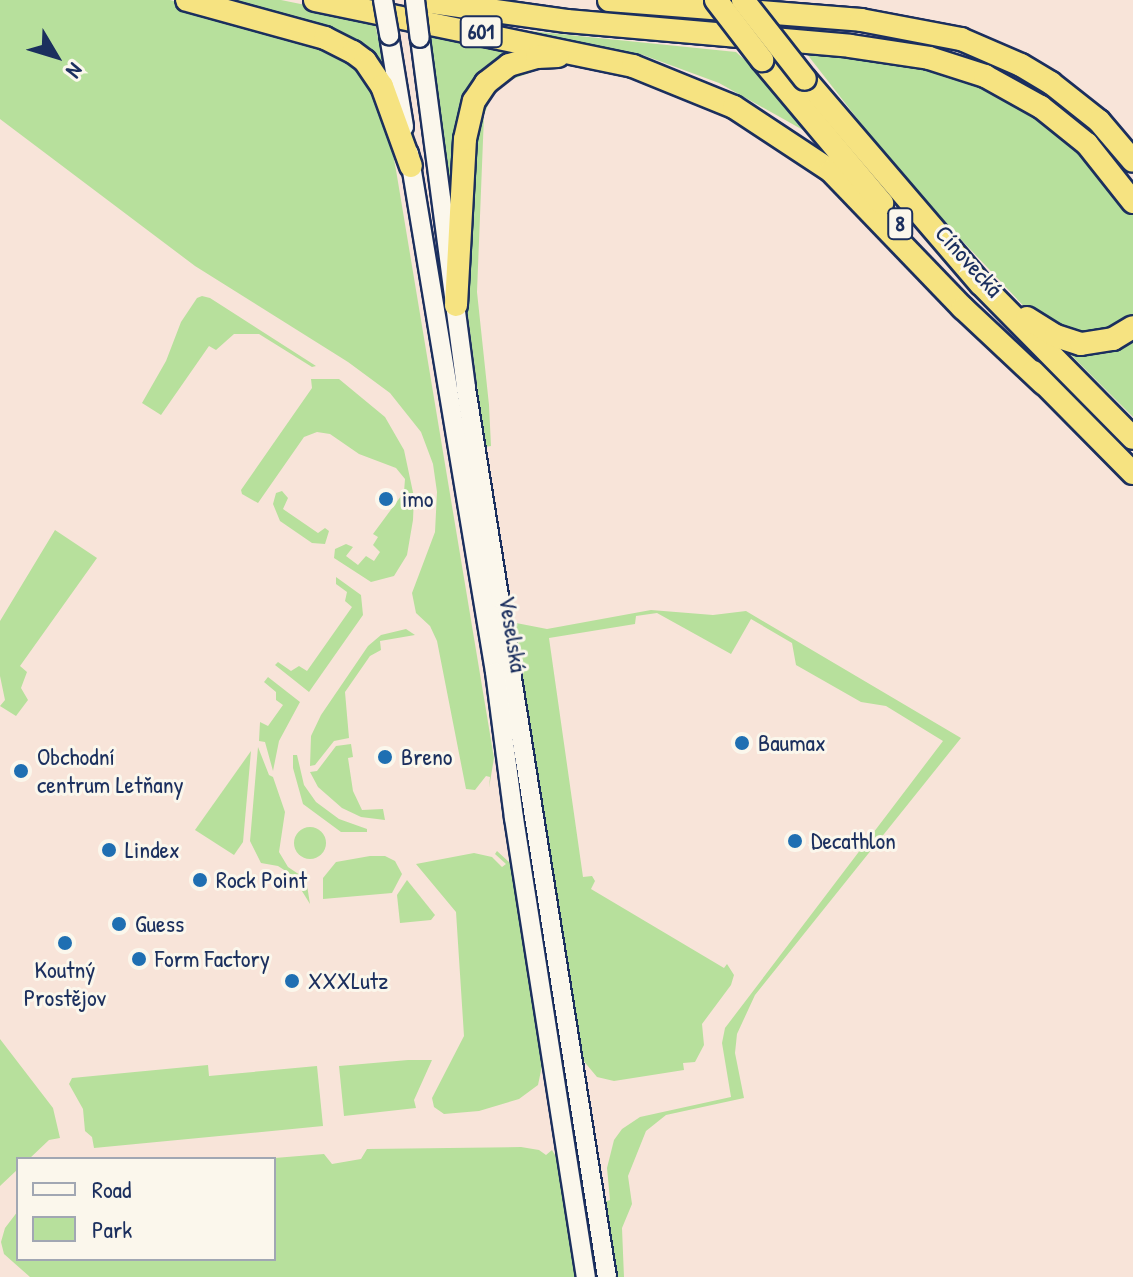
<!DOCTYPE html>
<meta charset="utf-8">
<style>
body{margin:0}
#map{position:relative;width:1133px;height:1277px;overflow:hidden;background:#f8e4d9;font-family:"Patrick Hand",sans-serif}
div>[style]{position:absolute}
.green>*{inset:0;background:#b7e09c}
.round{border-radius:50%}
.roads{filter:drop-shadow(2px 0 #1b2f5e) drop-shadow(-2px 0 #1b2f5e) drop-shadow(0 2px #1b2f5e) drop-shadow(0 -2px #1b2f5e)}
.secondary>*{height:18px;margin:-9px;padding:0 9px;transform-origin:9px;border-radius:9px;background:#fbf7ec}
.highway>*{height:22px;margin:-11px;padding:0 11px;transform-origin:11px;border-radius:11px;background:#f6e381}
.bridges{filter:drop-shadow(2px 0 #1b2f5e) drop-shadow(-2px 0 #1b2f5e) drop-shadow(0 2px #1b2f5e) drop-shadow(0 -2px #1b2f5e)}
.secondary-bridge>*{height:18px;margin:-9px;padding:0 9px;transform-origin:9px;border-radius:9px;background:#fbf7ec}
.highway-bridge>*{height:22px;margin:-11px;padding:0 11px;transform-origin:11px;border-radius:11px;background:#f6e381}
.dots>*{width:22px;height:22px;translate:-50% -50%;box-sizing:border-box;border:4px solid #fbf7ec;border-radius:50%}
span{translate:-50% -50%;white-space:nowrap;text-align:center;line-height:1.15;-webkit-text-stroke:6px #fbf7ec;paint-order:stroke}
.shield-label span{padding:2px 6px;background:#fbf7ec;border:2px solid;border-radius:6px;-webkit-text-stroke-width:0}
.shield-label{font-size:22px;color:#1b2f5e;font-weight:700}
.street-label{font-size:24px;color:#1b2f5e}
.poi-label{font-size:24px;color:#1b2f5e}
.left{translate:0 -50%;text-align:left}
.legend{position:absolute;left:16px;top:1157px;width:260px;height:104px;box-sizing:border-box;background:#fbf7ec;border:2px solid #a1a7b3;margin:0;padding:10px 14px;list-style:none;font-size:24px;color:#1b2f5e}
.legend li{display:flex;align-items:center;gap:16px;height:40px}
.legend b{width:40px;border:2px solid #a1a7b3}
.north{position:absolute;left:16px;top:16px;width:80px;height:80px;-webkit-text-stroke:6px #fbf7ec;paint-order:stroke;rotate:128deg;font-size:22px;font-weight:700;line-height:32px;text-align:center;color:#1b2f5e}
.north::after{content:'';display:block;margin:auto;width:28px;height:36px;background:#1b2f5e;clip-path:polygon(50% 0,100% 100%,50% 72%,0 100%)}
</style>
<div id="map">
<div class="green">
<i style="clip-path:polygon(0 0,170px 0,318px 41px,359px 65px,385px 112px,396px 170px,494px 758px,489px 788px,490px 777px,486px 776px,475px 790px,466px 789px,437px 641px,430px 626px,416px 613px,412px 593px,435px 532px,437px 492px,433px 464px,421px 432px,390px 393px,348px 362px,195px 266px,0 119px)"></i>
<i style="clip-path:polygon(219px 0,281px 0,374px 19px,386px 75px,359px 45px,340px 33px)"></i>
<i style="clip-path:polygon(428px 29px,527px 49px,492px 63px,464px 97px,457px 121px,451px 225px)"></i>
<i style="clip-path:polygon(520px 30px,736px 52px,757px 71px,812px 135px,719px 83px,643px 55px)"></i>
<i style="clip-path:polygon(803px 49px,929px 65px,997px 89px,1070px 137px,1133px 215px,1133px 320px,1080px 339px,1034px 317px,905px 180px)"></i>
<i style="clip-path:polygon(549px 66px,507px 81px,492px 95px,484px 115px,477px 292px,489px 405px,491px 446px,485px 447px,465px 294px,469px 148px,484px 98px,513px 71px)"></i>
<i style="clip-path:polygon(202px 296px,210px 298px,316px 366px,312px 367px,259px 334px,234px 334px,216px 350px,209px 346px,161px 415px,142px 403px,166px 361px,181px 322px,197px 298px)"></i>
<i style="clip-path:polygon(1133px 341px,1133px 417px,1070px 354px,1104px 354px)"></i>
<i style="clip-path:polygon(311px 379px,339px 379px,385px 417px,404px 450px,414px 497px,413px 520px,407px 555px,394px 576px,371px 582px,334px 558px,335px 549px,346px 544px,353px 547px,346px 556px,358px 565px,366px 556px,374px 561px,380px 552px,373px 545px,378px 537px,373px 534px,404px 492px,405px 479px,396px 468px,359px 454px,330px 434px,317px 432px,304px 437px,258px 503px,242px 494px,241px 490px,312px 388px)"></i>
<i style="clip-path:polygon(282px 491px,288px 498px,283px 509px,318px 533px,325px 528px,329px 531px,325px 544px,312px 543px,280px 521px,273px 504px,276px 493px)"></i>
<i style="clip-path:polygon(55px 530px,97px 558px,20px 666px,27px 672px,21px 688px,28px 700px,16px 716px,0 706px,5px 700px,0 676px,0 621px)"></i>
<i style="clip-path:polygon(336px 577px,361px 595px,363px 615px,309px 692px,275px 665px,278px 662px,291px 671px,299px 666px,307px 671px,352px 607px,345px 601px,347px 592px,336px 584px)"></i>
<i style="clip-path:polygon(651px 610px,713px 615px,746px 611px,961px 738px,755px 995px,737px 1034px,735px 1053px,744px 1098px,666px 1115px,646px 1131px,628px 1176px,632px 1204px,622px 1228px,624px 1277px,615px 1277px,604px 1202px,610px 1200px,607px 1168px,614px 1140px,622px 1129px,640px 1117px,731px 1097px,722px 1043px,725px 1028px,943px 741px,886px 706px,861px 702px,796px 665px,792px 643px,751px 619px,731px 654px,657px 613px,636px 616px,635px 624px,549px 638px,583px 877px,592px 876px,595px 881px,591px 889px,724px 968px,727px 964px,734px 975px,731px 985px,702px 1024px,704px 1045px,695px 1062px,683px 1063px,684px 1070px,614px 1081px,597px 1077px,582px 1059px,511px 622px,547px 629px)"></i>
<i style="clip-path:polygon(406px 629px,415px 635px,380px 641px,381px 650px,370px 656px,345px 692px,349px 738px,334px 741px,315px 765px,310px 766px,311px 736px,321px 715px,368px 646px,381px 635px)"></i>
<i style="clip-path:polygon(268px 677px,300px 702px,279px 741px,273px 771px,265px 742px,259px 741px,260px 722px,268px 726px,283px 705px,276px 700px,276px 692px,264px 682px)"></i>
<i style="clip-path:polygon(351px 744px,353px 757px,348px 758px,353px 791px,362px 810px,383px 809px,385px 820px,361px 817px,342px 808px,318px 787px,310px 772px,317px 771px,336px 746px)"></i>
<i style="clip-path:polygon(258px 747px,269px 775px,273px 777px,285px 812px,279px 852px,288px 867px,306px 879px,310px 904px,292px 875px,278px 866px,261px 863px,250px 841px)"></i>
<i style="clip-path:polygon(251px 751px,243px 842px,234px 855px,195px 830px)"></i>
<i style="clip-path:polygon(293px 755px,297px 755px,304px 785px,316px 802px,339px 819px,367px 829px,367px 832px,341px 832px,303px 804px,293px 768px)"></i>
<i class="round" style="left:294px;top:827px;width:32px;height:32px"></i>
<i style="clip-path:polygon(497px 851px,510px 863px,515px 878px,543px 1061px,538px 1085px,519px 1099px,479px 1111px,444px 1114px,434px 1107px,432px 1098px,464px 1036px,456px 912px,416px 864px,474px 853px,492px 857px,502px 867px,506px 864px,495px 854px)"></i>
<i style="clip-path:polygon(370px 856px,385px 856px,395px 861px,402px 874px,392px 893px,323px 899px,323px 878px,336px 862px)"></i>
<i style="clip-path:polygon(407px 880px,435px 915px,431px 920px,400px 923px,397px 895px)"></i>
<i style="clip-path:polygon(0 1039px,53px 1108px,60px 1138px,49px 1140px,29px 1159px,18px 1159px,18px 1169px,0 1186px)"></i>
<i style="clip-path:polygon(408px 1060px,432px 1060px,414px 1100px,416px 1108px,344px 1116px,339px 1066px)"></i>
<i style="clip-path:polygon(208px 1065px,209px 1076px,317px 1066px,323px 1126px,94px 1148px,92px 1137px,85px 1131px,83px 1109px,69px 1084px,72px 1078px)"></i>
<i style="clip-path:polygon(521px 1147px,539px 1150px,546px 1155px,552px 1150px,558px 1160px,578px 1277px,30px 1277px,4px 1254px,1px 1242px,5px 1228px,18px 1211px,18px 1259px,274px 1259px,274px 1159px,262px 1159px,324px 1154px,332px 1164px,361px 1159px,367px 1149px)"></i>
</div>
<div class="roads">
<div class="secondary">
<i style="left:389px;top:35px;width:93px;rotate:80.7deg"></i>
<i style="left:420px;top:38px;width:353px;rotate:82.5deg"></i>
<i style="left:466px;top:388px;width:900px;rotate:80.99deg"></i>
<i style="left:409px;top:153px;width:526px;rotate:80.59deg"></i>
<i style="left:495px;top:672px;width:147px;rotate:82.6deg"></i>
<i style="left:514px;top:818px;width:465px;rotate:81.1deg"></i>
</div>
<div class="highway">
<i style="left:187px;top:0;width:143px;rotate:15.4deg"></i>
<i style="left:325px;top:38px;width:31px;rotate:27deg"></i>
<i style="left:353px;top:52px;width:15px;rotate:37deg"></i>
<i style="left:365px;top:61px;width:30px;rotate:56deg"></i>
<i style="left:382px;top:86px;width:85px;rotate:70.1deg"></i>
<i style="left:315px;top:0;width:325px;rotate:11.7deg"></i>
<i style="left:633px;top:66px;width:109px;rotate:22.1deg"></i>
<i style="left:734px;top:107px;width:116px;rotate:33.4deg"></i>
<i style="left:831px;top:171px;width:190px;rotate:46.1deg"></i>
<i style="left:963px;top:308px;width:110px;rotate:43.2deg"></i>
<i style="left:417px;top:0;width:151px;rotate:8deg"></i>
<i style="left:567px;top:21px;width:284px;rotate:5deg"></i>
<i style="left:850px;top:46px;width:80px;rotate:8.6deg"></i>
<i style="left:929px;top:58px;width:59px;rotate:17.8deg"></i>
<i style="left:985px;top:76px;width:64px;rotate:29deg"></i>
<i style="left:1041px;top:107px;width:59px;rotate:38.8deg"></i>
<i style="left:1087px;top:144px;width:74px;rotate:51.6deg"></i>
<i style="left:609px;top:0;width:253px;rotate:4.5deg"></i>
<i style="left:861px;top:20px;width:102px;rotate:10.8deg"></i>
<i style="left:961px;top:39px;width:65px;rotate:23.4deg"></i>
<i style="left:1021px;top:65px;width:35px;rotate:31deg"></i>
<i style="left:1051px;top:83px;width:61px;rotate:38.4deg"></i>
<i style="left:1099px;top:121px;width:52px;rotate:49.6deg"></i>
<i style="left:762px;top:60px;width:187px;rotate:50deg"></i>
<i style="left:805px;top:79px;width:270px;rotate:49.4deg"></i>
<i style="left:981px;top:284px;width:216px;rotate:45.4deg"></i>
<i style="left:456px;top:305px;width:166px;rotate:-86.9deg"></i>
<i style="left:465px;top:139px;width:39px;rotate:-77deg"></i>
<i style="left:474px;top:101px;width:22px;rotate:-56deg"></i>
<i style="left:486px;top:83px;width:29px;rotate:-38deg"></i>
<i style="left:509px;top:65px;width:29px;rotate:-16deg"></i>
<i style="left:537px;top:57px;width:21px;rotate:-3deg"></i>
<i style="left:1027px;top:318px;width:34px;rotate:32deg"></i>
<i style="left:1056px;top:336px;width:26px;rotate:18deg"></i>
<i style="left:1081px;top:344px;width:32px;rotate:-9deg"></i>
<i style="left:1113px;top:339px;width:23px;rotate:-31deg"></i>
<i style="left:1033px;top:372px;width:142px;rotate:45.3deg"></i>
</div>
</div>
<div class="bridges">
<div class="secondary-bridge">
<i style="left:383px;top:0;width:36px;rotate:80deg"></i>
<i style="left:415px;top:0;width:38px;rotate:83deg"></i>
</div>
<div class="highway-bridge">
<i style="left:716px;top:0;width:76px;rotate:52.5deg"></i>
<i style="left:743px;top:0;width:100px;rotate:51.9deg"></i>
</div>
</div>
<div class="dots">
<i style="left:386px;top:499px;background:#1f6fb2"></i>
<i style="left:742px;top:743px;background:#1f6fb2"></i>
<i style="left:385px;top:757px;background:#1f6fb2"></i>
<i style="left:21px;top:771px;background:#1f6fb2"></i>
<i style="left:795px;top:841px;background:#1f6fb2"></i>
<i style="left:109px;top:850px;background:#1f6fb2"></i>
<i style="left:200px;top:880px;background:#1f6fb2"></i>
<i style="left:119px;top:924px;background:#1f6fb2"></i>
<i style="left:65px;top:943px;background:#1f6fb2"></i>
<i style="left:139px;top:959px;background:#1f6fb2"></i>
<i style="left:292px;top:981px;background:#1f6fb2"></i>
</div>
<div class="shield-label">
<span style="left:481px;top:32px">601</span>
<span style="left:900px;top:224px">8</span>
</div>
<div class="street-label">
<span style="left:969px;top:261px;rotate:48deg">Cínovecká</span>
<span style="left:513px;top:634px;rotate:81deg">Veselská</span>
</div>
<div class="poi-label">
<span class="left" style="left:402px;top:499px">imo</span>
<span class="left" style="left:758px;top:743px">Baumax</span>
<span class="left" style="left:37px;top:771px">Obchodní<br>centrum Letňany</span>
<span class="left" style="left:401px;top:757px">Breno</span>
<span class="left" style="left:811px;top:841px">Decathlon</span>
<span class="left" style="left:125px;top:850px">Lindex</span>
<span class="left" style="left:216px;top:880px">Rock Point</span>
<span class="left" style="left:135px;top:924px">Guess</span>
<span class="left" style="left:155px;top:959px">Form Factory</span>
<span style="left:65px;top:984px">Koutný<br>Prostějov</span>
<span class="left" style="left:308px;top:981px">XXXLutz</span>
</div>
<ul class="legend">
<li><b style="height:10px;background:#fbf7ec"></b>Road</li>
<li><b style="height:22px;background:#b7e09c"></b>Park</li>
</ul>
<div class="north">N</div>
</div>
